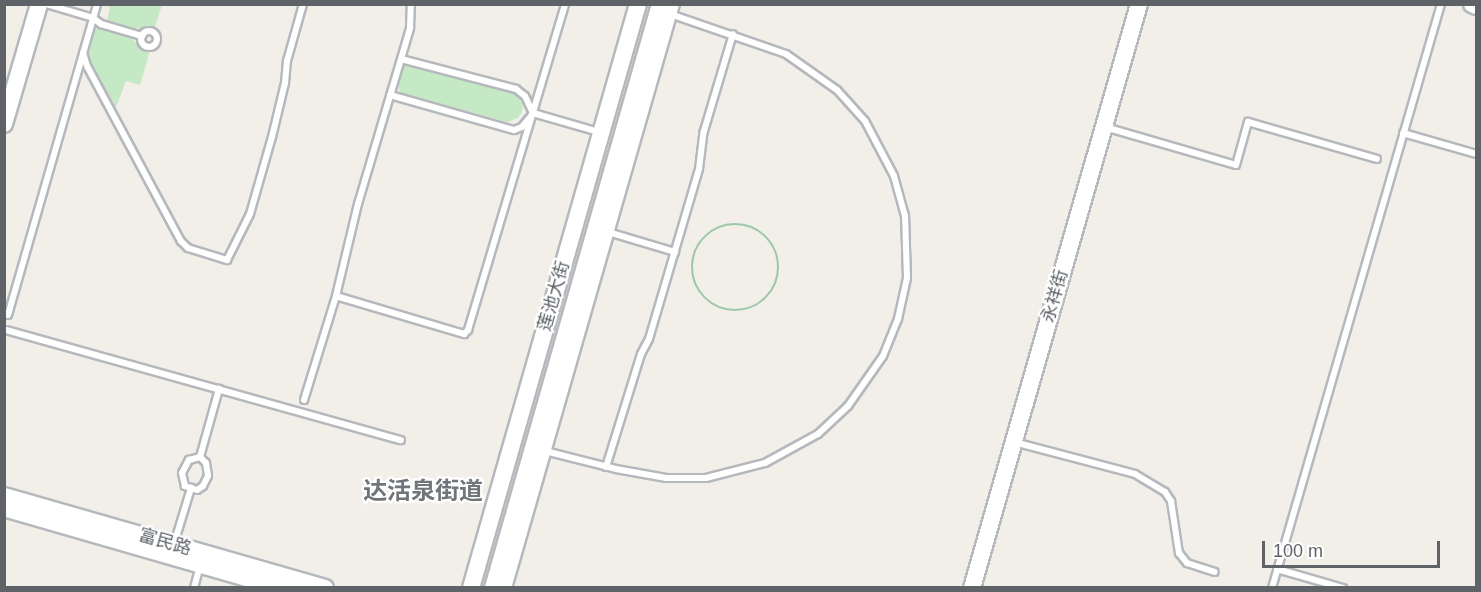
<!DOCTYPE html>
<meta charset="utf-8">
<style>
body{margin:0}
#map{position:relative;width:1481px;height:592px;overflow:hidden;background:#f1efe8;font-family:Helvetica,"Noto Sans SC",sans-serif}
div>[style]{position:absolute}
.green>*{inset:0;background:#c5e8c5}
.path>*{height:2px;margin-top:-1px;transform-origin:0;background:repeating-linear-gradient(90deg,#9cc7a9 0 6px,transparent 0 9px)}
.path>.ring{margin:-1px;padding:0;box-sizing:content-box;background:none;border:2px solid #9cc7a9;border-radius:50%}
.roads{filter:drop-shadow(2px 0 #b5b8bc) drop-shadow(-2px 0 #b5b8bc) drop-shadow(0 2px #b5b8bc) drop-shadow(0 -2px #b5b8bc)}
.lane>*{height:6px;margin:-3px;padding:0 3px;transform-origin:3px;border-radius:3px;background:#fff}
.lane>.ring{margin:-3px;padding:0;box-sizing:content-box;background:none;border:6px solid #fff;border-radius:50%}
.street>*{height:12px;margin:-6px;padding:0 6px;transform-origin:6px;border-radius:6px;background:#fff}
.secondary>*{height:16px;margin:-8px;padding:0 8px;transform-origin:8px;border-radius:8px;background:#fff}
span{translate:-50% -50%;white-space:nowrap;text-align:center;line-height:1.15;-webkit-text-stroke:4.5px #fff;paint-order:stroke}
.street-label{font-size:18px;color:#5f6368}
.district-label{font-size:24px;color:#70757a;font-weight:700}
.frame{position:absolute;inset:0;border:6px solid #5f6368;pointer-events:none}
.scale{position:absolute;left:1262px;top:541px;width:178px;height:27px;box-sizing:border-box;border:3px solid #5f6368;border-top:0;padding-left:8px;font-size:18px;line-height:21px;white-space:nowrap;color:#5f6368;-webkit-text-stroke:4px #fff;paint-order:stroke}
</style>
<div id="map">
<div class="green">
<i style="clip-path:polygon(102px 5px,162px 5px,154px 29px,130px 28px,107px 21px,110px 7px)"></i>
<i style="clip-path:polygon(98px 28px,129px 37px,150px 51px,140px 85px,126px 81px,116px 107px,87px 57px,89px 41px,94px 30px)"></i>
<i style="clip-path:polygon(409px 64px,508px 89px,518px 95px,523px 106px,522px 112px,518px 118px,507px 122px,400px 93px,397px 81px,401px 68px)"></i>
</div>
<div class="path">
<i class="ring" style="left:692px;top:224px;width:84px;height:84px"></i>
</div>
<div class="roads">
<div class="lane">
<i style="left:46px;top:4px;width:49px;rotate:16.6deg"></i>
<i style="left:93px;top:18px;width:10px;rotate:37deg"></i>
<i style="left:101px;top:24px;width:43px;rotate:16.3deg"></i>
<i class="ring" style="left:141px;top:31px;width:10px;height:10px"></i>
<i style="left:83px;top:53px;width:14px;rotate:73deg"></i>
<i style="left:87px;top:66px;width:199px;rotate:61.8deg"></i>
<i style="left:181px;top:241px;width:10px;rotate:45deg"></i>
<i style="left:188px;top:248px;width:41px;rotate:17.1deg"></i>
<i style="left:227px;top:260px;width:51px;rotate:-63.4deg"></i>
<i style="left:250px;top:214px;width:80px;rotate:-74.1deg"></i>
<i style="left:272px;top:137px;width:56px;rotate:-76.5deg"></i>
<i style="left:285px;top:83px;width:22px;rotate:-85deg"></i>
<i style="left:287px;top:61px;width:59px;rotate:-74.3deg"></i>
<i style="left:401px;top:59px;width:119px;rotate:14.6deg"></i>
<i style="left:516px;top:89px;width:11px;rotate:38deg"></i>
<i style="left:525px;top:96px;width:19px;rotate:65deg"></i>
<i style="left:390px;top:95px;width:129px;rotate:15.8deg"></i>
<i style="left:514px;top:130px;width:9px;rotate:-21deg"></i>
<i style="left:522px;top:127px;width:14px;rotate:-51deg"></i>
<i style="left:533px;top:113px;width:69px;rotate:16.1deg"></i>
<i style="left:1105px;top:127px;width:136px;rotate:16.2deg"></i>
<i style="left:1236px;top:165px;width:45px;rotate:-74.4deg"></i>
<i style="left:1248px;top:122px;width:134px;rotate:16deg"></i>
<i style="left:1403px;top:133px;width:76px;rotate:16deg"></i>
<i style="left:608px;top:232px;width:70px;rotate:16.6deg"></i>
<i style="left:336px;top:296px;width:134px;rotate:16.5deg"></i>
<i style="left:464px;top:334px;width:6px;rotate:-45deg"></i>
<i style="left:468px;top:330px;width:340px;rotate:-73.4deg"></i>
<i style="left:8px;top:315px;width:323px;rotate:-74deg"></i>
<i style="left:6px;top:330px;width:410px;rotate:15.6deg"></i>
<i style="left:304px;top:400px;width:109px;rotate:-72.9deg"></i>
<i style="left:336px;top:296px;width:95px;rotate:-76.6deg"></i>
<i style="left:358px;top:204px;width:184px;rotate:-73.5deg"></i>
<i style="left:410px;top:28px;width:24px;rotate:-88deg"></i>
<i style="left:1014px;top:442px;width:125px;rotate:14.8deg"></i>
<i style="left:1135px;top:474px;width:35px;rotate:31deg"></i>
<i style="left:1165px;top:492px;width:11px;rotate:56deg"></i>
<i style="left:1171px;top:501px;width:53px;rotate:81.3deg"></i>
<i style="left:1179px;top:553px;width:13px;rotate:51deg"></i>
<i style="left:1187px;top:563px;width:29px;rotate:18deg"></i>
<i style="left:545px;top:451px;width:73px;rotate:14.2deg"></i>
<i style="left:616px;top:469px;width:51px;rotate:10.2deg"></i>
<i style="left:666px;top:478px;width:40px"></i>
<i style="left:706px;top:478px;width:61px;rotate:-14.3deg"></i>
<i style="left:765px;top:463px;width:60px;rotate:-28.7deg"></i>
<i style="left:818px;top:434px;width:41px;rotate:-43deg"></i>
<i style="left:848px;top:406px;width:61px;rotate:-55deg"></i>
<i style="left:883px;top:356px;width:40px;rotate:-68deg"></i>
<i style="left:898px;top:319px;width:42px;rotate:-77.6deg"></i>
<i style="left:907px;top:278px;width:62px;rotate:-91.8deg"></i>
<i style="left:905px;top:216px;width:41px;rotate:-105.4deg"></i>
<i style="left:894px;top:176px;width:62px;rotate:-117.8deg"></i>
<i style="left:865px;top:121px;width:42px;rotate:-132.1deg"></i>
<i style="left:837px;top:90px;width:62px;rotate:-144.8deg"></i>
<i style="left:786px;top:54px;width:123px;rotate:-161deg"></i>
<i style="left:200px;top:457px;width:8px;rotate:45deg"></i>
<i style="left:206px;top:463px;width:13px;rotate:81deg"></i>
<i style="left:208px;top:476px;width:11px;rotate:117deg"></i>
<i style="left:203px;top:486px;width:7px;rotate:146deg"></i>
<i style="left:197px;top:490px;width:13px;rotate:-162deg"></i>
<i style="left:185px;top:486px;width:13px;rotate:-103deg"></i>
<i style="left:182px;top:473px;width:15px;rotate:-62deg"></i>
<i style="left:189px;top:460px;width:11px;rotate:-15deg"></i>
<i style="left:200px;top:457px;width:71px;rotate:-74.4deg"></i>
<i style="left:606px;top:467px;width:118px;rotate:-72.8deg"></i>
<i style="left:641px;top:354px;width:17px;rotate:-62deg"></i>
<i style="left:649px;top:339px;width:177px;rotate:-73.6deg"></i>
<i style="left:699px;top:169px;width:38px;rotate:-83deg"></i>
<i style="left:704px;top:131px;width:101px;rotate:-73.4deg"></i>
<i style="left:174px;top:544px;width:59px;rotate:-73.1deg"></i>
<i style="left:1277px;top:569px;width:69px;rotate:16.1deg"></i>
<i style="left:194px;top:588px;width:24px;rotate:-75deg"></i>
<i style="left:1272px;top:588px;width:608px;rotate:-73.86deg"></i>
</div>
<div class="street">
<i style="left:505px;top:588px;width:608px;rotate:-73.95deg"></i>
</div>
<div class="secondary">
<i style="left:1472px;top:4px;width:4px;rotate:27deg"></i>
<i style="left:4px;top:124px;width:125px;rotate:-73.7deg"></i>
<i style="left:4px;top:496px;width:334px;rotate:16deg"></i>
<i style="left:4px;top:508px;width:288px;rotate:16.1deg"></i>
<i style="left:471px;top:588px;width:607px;rotate:-74.04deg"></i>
<i style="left:493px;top:588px;width:607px;rotate:-74.04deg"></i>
<i style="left:972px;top:588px;width:607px;rotate:-74.04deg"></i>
</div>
</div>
<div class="street-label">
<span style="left:554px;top:296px;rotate:-74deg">莲池大街</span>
<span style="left:1055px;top:296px;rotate:-74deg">永祥街</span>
<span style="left:165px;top:542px;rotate:16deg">富民路</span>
</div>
<div class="district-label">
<span style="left:423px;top:491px">达活泉街道</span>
</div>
<div class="frame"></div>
<div class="scale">100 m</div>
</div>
